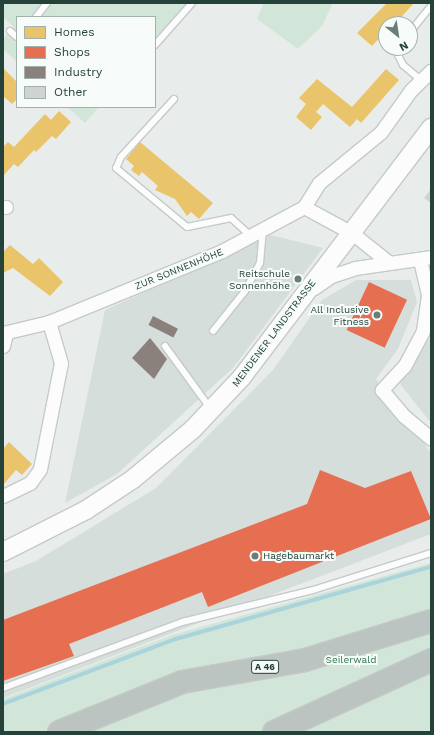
<!DOCTYPE html>
<meta charset="utf-8">
<style>
body{margin:0}
#map{position:relative;width:434px;height:735px;overflow:hidden;background:#e8edeb;font-family:"Work Sans",sans-serif}
div>[style]{position:absolute}
.built>*{inset:0;background:#d6dedb}
.green>*{inset:0;background:#d1e6d8}
.homes>*{inset:0;background:#e9c46a}
.shops>*{inset:0;background:#e76f51;transform-origin:0 0}
.industry>*{inset:0;background:#8a817c;transform-origin:0 0}
.stream>*{height:3.5px;margin:-1.75px;padding:0 1.75px;transform-origin:1.75px;border-radius:1.75px;background:#a9d4db}
.building>*{inset:0;background:#cfd4d2}
.roads{filter:drop-shadow(1px 0 #c5cac8) drop-shadow(-1px 0 #c5cac8) drop-shadow(0 1px #c5cac8) drop-shadow(0 -1px #c5cac8)}
.service>*{height:6px;margin:-3px;padding:0 3px;transform-origin:3px;border-radius:3px;background:#fcfcfc}
.minor>*{height:13px;margin:-6.5px;padding:0 6.5px;transform-origin:6.5px;border-radius:6.5px;background:#fcfcfc}
.secondary>*{height:18px;margin:-9px;padding:0 9px;transform-origin:9px;border-radius:9px;background:#fcfcfc}
.motorway>*{height:22px;margin:-11px;padding:0 11px;transform-origin:11px;border-radius:11px;background:#bcc4c2}
.dots>*{width:11px;height:11px;translate:-50% -50%;box-sizing:border-box;border:2px solid #f7fbf9;border-radius:50%}
span{translate:-50% -50%;white-space:nowrap;text-align:center;line-height:1.15;-webkit-text-stroke:4px #f7fbf9;paint-order:stroke}
.shield-label span{padding:1px 3px;background:#f7fbf9;border:1px solid;border-radius:3px;-webkit-text-stroke-width:0}
.shield-label{font-size:9px;color:#24423a;font-weight:700}
.street-label{font-size:10px;color:#24423a}
.poi-label{font-size:10px;color:#24423a}
.right{translate:-100% -50%;text-align:right}
.left{translate:0 -50%;text-align:left}
.park-label{font-size:10px;color:#2d7a4b}
.frame{position:absolute;inset:0;border:4px solid #24423a;pointer-events:none}
.legend{position:absolute;left:16px;top:16px;width:140px;height:92px;box-sizing:border-box;background:#f7fbf9;border:1px solid #a3b1ad;margin:0;padding:5px 7px;list-style:none;font-size:12px;color:#24423a}
.legend li{display:flex;align-items:center;gap:8px;height:20px}
.legend b{width:20px;border:1px solid #a3b1ad}
.north{position:absolute;left:378px;top:16px;width:40px;height:40px;box-sizing:border-box;background:#f7fbf9;border:1px solid #a3b1ad;border-radius:50%;rotate:150deg;font-size:11px;font-weight:700;line-height:16px;text-align:center;color:#24423a}
.north::after{content:'';display:block;margin:auto;width:14px;height:18px;background:#697e78;clip-path:polygon(50% 0,100% 100%,50% 72%,0 100%)}
</style>
<div id="map">
<div class="built">
<i style="clip-path:polygon(271px 235px,323px 248px,233px 368px,117px 474px,65px 503px,105px 310px)"></i>
<i style="clip-path:polygon(356px 280px,411px 280px,417px 302px,398px 349px,376px 379px,431px 453px,431px 534px,3px 698px,3px 574px,36px 561px,156px 488px,273px 370px,322px 300px)"></i>
<i style="clip-path:polygon(431px 336px,431px 423px,400px 384px)"></i>
</div>
<div class="green">
<i style="clip-path:polygon(3px 3px,190px 3px,155px 43px,155px 17px,17px 17px,17px 62px,3px 49px,3px 39px,14px 27px,3px 17px)"></i>
<i style="clip-path:polygon(264px 3px,333px 3px,322px 26px,298px 49px,257px 19px)"></i>
<i style="clip-path:polygon(67px 107px,99px 107px,85px 123px)"></i>
<i style="clip-path:polygon(431px 563px,431px 732px,3px 732px,3px 699px,172px 635px)"></i>
</div>
<div class="homes">
<i style="clip-path:polygon(387px 3px,414px 3px,395px 24px,386px 24px,386px 31px,372px 46px,357px 33px)"></i>
<i style="clip-path:polygon(3px 68px,17px 82px,17px 99px,12px 104px,3px 96px)"></i>
<i style="clip-path:polygon(386px 69px,399px 80px,361px 123px,357px 119px,350px 127px,323px 104px,316px 112px,322px 117px,311px 130px,296px 117px,306px 104px,299px 98px,317px 79px,352px 107px)"></i>
<i style="clip-path:polygon(59px 111px,71px 122px,56px 139px,52px 136px,36px 152px,34px 150px,18px 167px,14px 164px,3px 176px,3px 147px,8px 142px,14px 147px,45px 114px,51px 120px)"></i>
<i style="clip-path:polygon(140px 142px,213px 203px,199px 219px,191px 212px,187px 216px,175px 199px,155px 190px,158px 186px,142px 172px,139px 176px,131px 170px,134px 166px,126px 159px)"></i>
<i style="clip-path:polygon(10px 245px,33px 264px,39px 258px,63px 282px,50px 296px,13px 268px,3px 273px,3px 252px)"></i>
<i style="clip-path:polygon(9px 442px,32px 464px,22px 475px,16px 470px,3px 485px,3px 449px)"></i>
</div>
<div class="shops">
<i style="left:369px;top:282px;width:42px;height:53px;rotate:25deg"></i>
<i style="clip-path:polygon(320px 470px,365px 488px,411px 471px,431px 519px,208px 607px,202px 592px,69px 644px,74px 656px,3px 681px,3px 620px,307px 504px)"></i>
</div>
<div class="industry">
<i style="left:153px;top:316px;width:28px;height:10px;rotate:27deg"></i>
<i style="clip-path:polygon(150px 338px,167px 359px,154px 379px,132px 358px)"></i>
</div>
<div class="stream">
<i style="left:3px;top:704px;width:185px;rotate:-20.6deg"></i>
<i style="left:176px;top:639px;width:265px;rotate:-15.8deg"></i>
</div>
<div class="building">
<i style="clip-path:polygon(431px 189px,431px 203px,424px 198px)"></i>
</div>
<div class="roads">
<div class="service">
<i style="left:36px;top:17px;width:18px;rotate:-52deg"></i>
<i style="left:10px;top:31px;width:9px;rotate:41deg"></i>
<i style="left:410px;top:32px;width:33px;rotate:-51deg"></i>
<i style="left:155px;top:45px;width:56px;rotate:-48.6deg"></i>
<i style="left:400px;top:48px;width:7px;rotate:106deg"></i>
<i style="left:398px;top:55px;width:11px;rotate:63deg"></i>
<i style="left:403px;top:65px;width:23px;rotate:40deg"></i>
<i style="left:174px;top:99px;width:79px;rotate:132.4deg"></i>
<i style="left:121px;top:157px;width:12px;rotate:114deg"></i>
<i style="left:116px;top:168px;width:92px;rotate:39.7deg"></i>
<i style="left:187px;top:227px;width:45px;rotate:-11.6deg"></i>
<i style="left:231px;top:218px;width:25px;rotate:42deg"></i>
<i style="left:213px;top:331px;width:51px;rotate:-51.3deg"></i>
<i style="left:245px;top:291px;width:32px;rotate:-62deg"></i>
<i style="left:260px;top:263px;width:34px;rotate:-85deg"></i>
<i style="left:165px;top:346px;width:77px;rotate:54deg"></i>
<i style="left:3px;top:688px;width:191px;rotate:-20.2deg"></i>
<i style="left:182px;top:622px;width:135px;rotate:-13.7deg"></i>
<i style="left:313px;top:590px;width:124px;rotate:-17.4deg"></i>
</div>
<div class="minor">
<i style="left:3px;top:207px;width:3px"></i>
<i style="left:304px;top:207px;width:55px;rotate:28.4deg"></i>
<i style="left:352px;top:233px;width:45px;rotate:38.7deg"></i>
<i style="left:420px;top:260px;width:36px;rotate:77deg"></i>
<i style="left:428px;top:295px;width:36px;rotate:98deg"></i>
<i style="left:423px;top:331px;width:40px;rotate:118deg"></i>
<i style="left:404px;top:366px;width:33px;rotate:133deg"></i>
<i style="left:382px;top:390px;width:34px;rotate:50deg"></i>
<i style="left:404px;top:416px;width:35px;rotate:40deg"></i>
<i style="left:314px;top:288px;width:21px;rotate:-35deg"></i>
<i style="left:331px;top:276px;width:25px;rotate:-18deg"></i>
<i style="left:355px;top:268px;width:77px;rotate:-8.2deg"></i>
<i style="left:3px;top:333px;width:47px;rotate:-13.4deg"></i>
<i style="left:49px;top:322px;width:187px;rotate:-22.3deg"></i>
<i style="left:222px;top:251px;width:93px;rotate:-28.2deg"></i>
<i style="left:304px;top:207px;width:28px;rotate:-58deg"></i>
<i style="left:319px;top:183px;width:80px;rotate:-39.4deg"></i>
<i style="left:381px;top:132px;width:52px;rotate:-54.5deg"></i>
<i style="left:411px;top:90px;width:28px;rotate:-44deg"></i>
<i style="left:3px;top:346px;width:13px;rotate:-77deg"></i>
<i style="left:3px;top:496px;width:30px;rotate:-26deg"></i>
<i style="left:30px;top:483px;width:17px;rotate:-54deg"></i>
<i style="left:40px;top:469px;width:108px;rotate:-78.8deg"></i>
<i style="left:61px;top:363px;width:43px;rotate:-106.3deg"></i>
</div>
<div class="secondary">
<i style="left:3px;top:552px;width:93px;rotate:-26.8deg"></i>
<i style="left:86px;top:510px;width:56px;rotate:-33.4deg"></i>
<i style="left:133px;top:479px;width:78px;rotate:-39.8deg"></i>
<i style="left:193px;top:429px;width:71px;rotate:-46.7deg"></i>
<i style="left:242px;top:377px;width:313px;rotate:-52.8deg"></i>
</div>
<div class="motorway">
<i style="left:59px;top:732px;width:133px;rotate:-22.1deg"></i>
<i style="left:182px;top:682px;width:125px;rotate:-10.1deg"></i>
<i style="left:305px;top:660px;width:132px;rotate:-17.2deg"></i>
<i style="left:274px;top:732px;width:173px;rotate:-24.6deg"></i>
</div>
</div>
<div class="dots">
<i style="left:298px;top:279px;background:#697e78"></i>
<i style="left:377px;top:315px;background:#697e78"></i>
<i style="left:255px;top:556px;background:#697e78"></i>
</div>
<div class="shield-label">
<span style="left:265px;top:667px">A 46</span>
</div>
<div class="street-label">
<span style="left:179px;top:269px;rotate:-22deg">ZUR SONNENHÖHE</span>
<span style="left:274px;top:333px;rotate:-53deg">MENDENER LANDSTRASSE</span>
</div>
<div class="poi-label">
<span class="right" style="left:290px;top:279px">Reitschule<br>Sonnenhöhe</span>
<span class="right" style="left:369px;top:315px">All Inclusive<br>Fitness</span>
<span class="left" style="left:263px;top:556px">Hagebaumarkt</span>
</div>
<div class="park-label">
<span style="left:351px;top:660px">Seilerwald</span>
</div>
<div class="frame"></div>
<ul class="legend">
<li><b style="height:11px;background:#e9c46a"></b>Homes</li>
<li><b style="height:11px;background:#e76f51"></b>Shops</li>
<li><b style="height:11px;background:#8a817c"></b>Industry</li>
<li><b style="height:11px;background:#cfd4d2"></b>Other</li>
</ul>
<div class="north">N</div>
</div>
